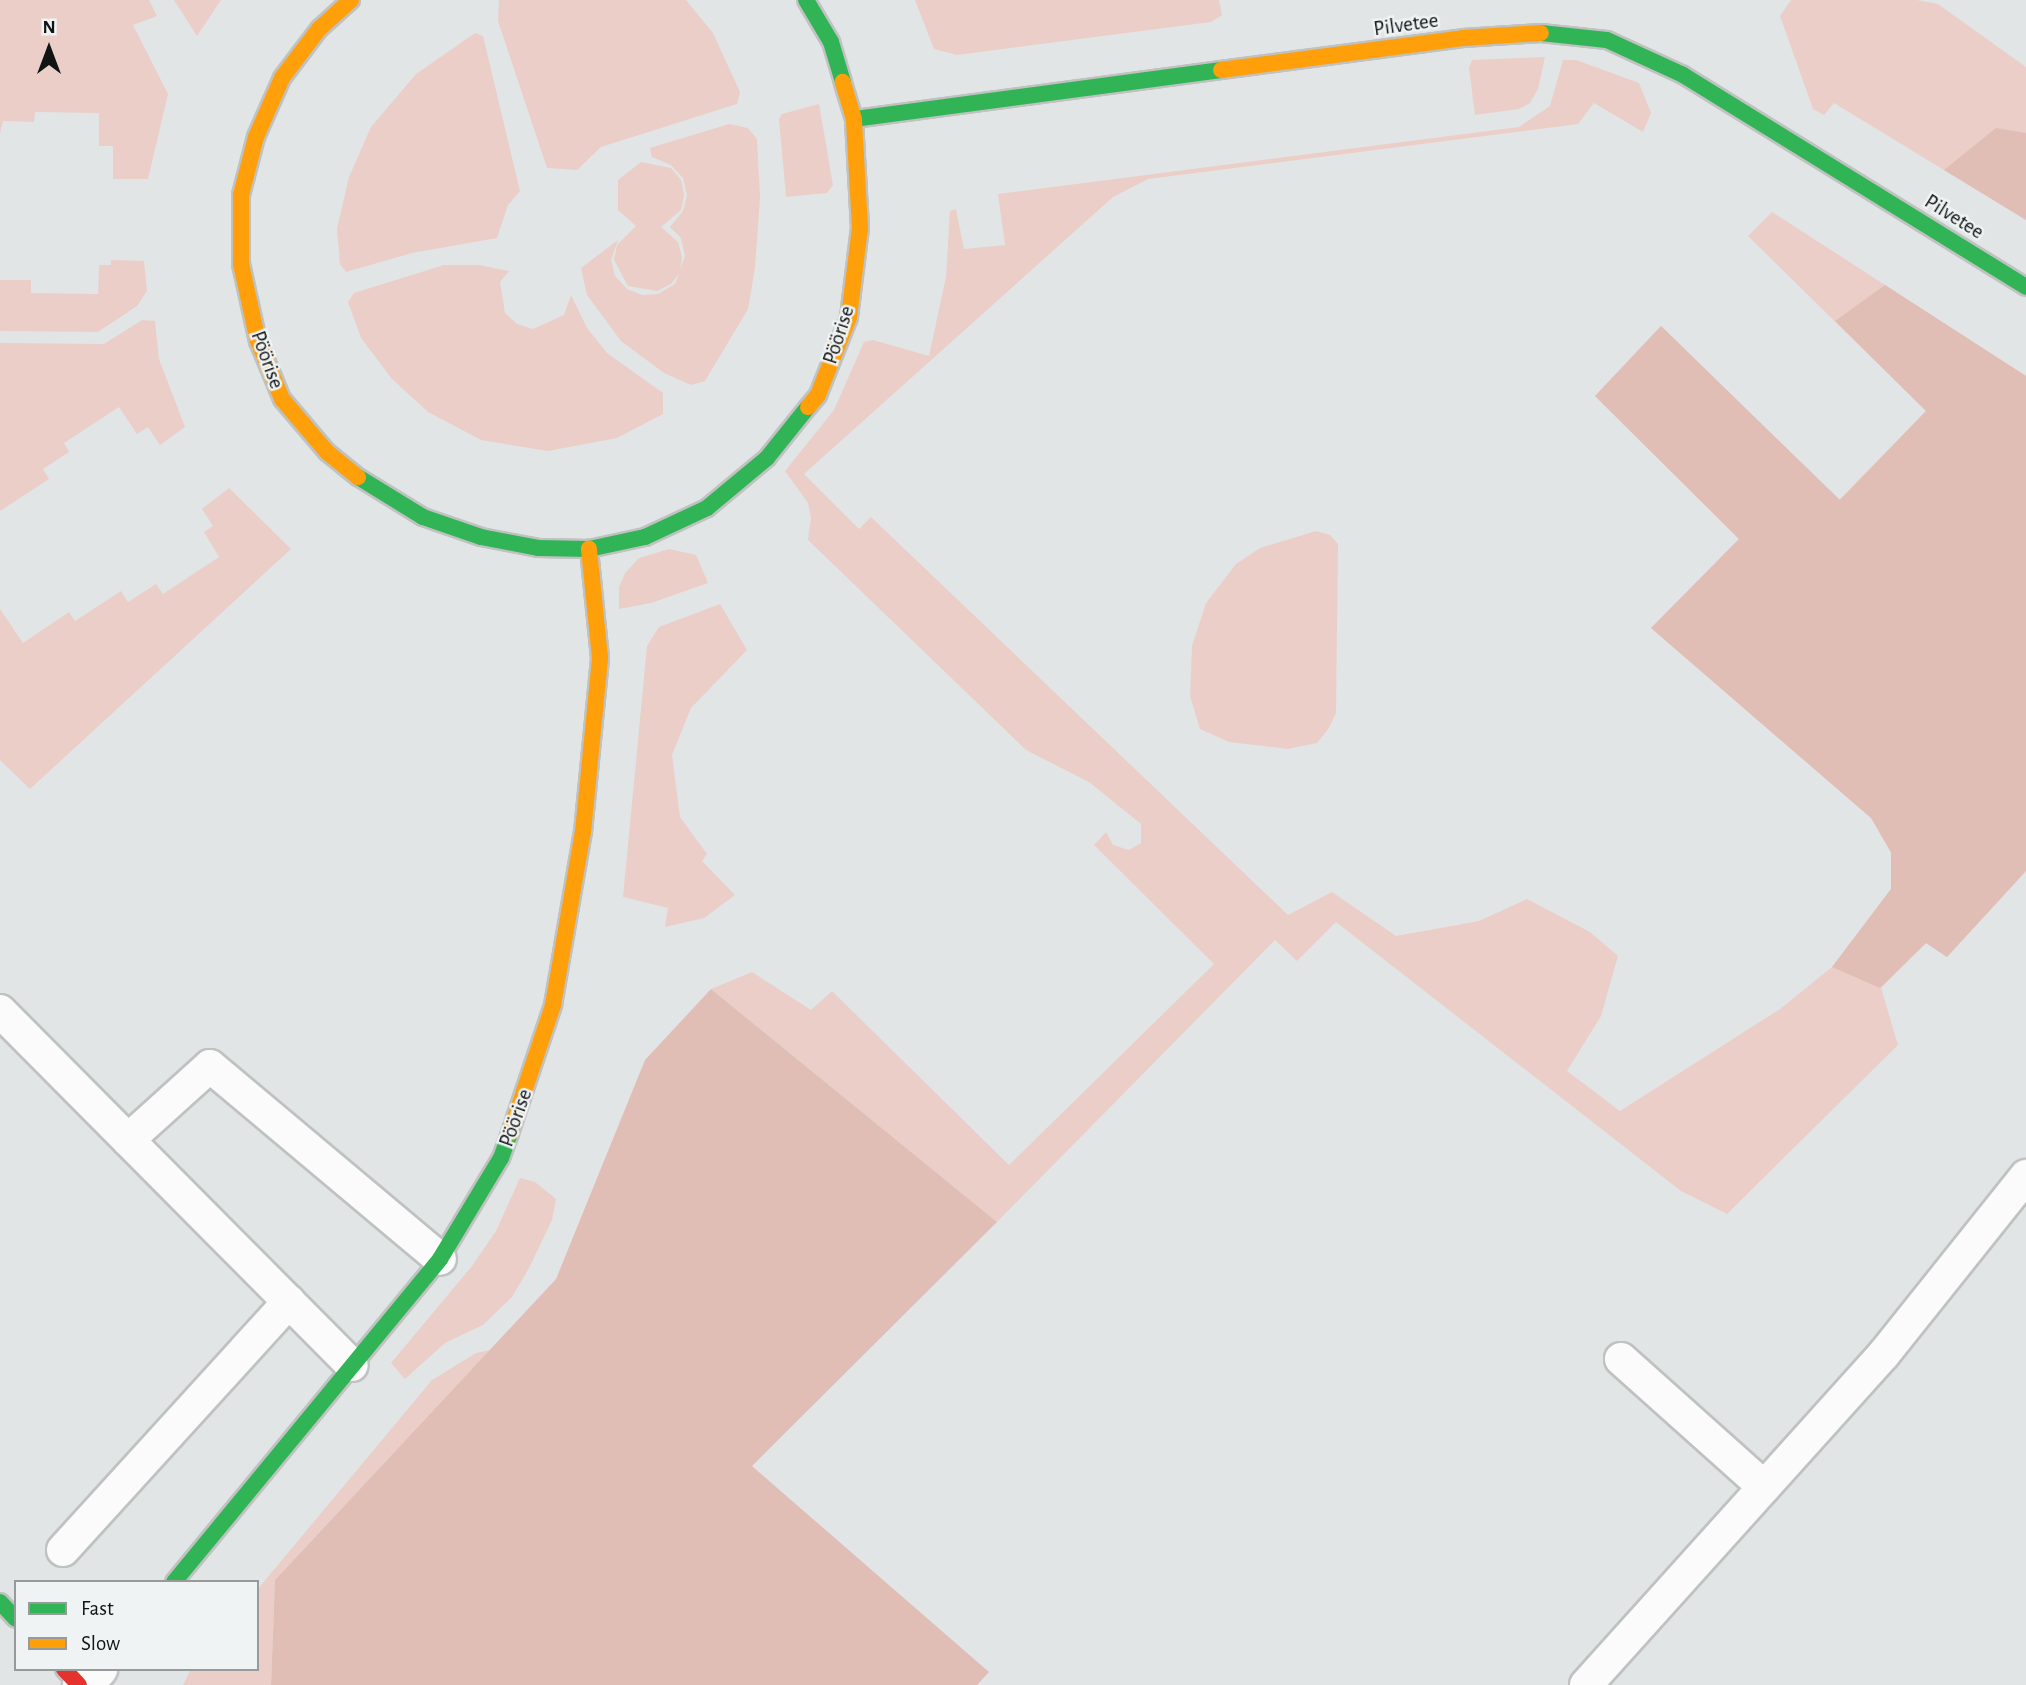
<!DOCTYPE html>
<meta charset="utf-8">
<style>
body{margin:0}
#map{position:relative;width:2026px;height:1685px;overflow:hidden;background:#e2e5e6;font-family:"Alegreya Sans",sans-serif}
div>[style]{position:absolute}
.green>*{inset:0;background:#ebcec8}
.forest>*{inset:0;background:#e0beb6}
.roads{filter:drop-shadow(2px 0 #c0c2c2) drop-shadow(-2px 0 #c0c2c2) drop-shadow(0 2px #c0c2c2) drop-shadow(0 -2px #c0c2c2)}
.lane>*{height:32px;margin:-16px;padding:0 16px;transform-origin:16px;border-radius:16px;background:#fbfbfb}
.street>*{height:38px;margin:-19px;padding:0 19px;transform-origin:19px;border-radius:19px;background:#fbfbfb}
.fast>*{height:16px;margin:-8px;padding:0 8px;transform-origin:8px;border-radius:8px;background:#30b455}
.slow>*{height:16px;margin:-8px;padding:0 8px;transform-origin:8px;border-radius:8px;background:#ff9f0a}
.jam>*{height:16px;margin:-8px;padding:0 8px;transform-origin:8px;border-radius:8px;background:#e5322d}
span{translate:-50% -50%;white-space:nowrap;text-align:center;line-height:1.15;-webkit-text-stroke:5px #eff3f4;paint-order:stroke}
.street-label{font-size:21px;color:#121414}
.legend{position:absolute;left:14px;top:1580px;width:245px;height:91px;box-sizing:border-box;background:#eff3f4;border:2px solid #979a9a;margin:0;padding:9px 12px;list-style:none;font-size:21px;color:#121414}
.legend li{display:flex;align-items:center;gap:14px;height:35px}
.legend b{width:35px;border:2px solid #979a9a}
.north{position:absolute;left:14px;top:14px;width:70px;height:70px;-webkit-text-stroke:5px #eff3f4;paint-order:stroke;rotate:0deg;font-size:19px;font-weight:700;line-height:28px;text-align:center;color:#121414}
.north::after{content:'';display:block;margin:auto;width:24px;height:32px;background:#121414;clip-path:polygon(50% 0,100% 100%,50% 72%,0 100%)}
</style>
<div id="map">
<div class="green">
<i style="clip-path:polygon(0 0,149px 0,157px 16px,133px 25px,168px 94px,148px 179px,113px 179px,113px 146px,99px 146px,99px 113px,35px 112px,34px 122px,3px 121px,0 133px)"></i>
<i style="clip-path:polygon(174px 0,221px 0,197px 36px)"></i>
<i style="clip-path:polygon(499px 0,686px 0,713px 33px,740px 92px,737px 104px,601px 147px,577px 170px,547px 168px,498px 21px)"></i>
<i style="clip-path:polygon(915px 0,1219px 0,1222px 15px,1211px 22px,957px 55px,934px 49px)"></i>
<i style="clip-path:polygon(1791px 0,1917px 0,1938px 4px,2026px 67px,2026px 220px,1834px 103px,1824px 115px,1813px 109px,1780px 16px)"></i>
<i style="clip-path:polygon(475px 33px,483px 36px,520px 191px,508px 205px,497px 238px,412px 253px,346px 272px,340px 264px,337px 229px,349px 177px,371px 127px,416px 74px)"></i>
<i style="clip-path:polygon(1545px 57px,1538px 89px,1530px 103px,1519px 109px,1475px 115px,1469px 68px,1472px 60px)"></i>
<i style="clip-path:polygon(1563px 60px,1576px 60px,1639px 83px,1651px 113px,1643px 132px,1594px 103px,1578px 124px,1148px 179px,1113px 197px,804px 474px,859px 529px,871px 517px,1288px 915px,1332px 892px,1396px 936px,1479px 921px,1527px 899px,1590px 932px,1618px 956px,1601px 1016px,1567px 1071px,1620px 1111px,1780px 1009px,1832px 967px,1891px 889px,1891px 853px,1871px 818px,1651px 628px,1739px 539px,1595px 396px,1661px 326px,1839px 500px,1926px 411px,1748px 236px,1772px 212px,2026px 376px,2026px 871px,1947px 957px,1926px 943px,1881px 988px,1898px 1045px,1727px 1214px,1681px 1191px,1336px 922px,1297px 961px,1275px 940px,997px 1222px,711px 989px,752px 972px,811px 1010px,832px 991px,1009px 1165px,1214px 964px,1094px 845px,1106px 832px,1113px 845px,1129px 850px,1141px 843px,1141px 824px,1089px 782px,1026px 750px,808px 540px,811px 518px,808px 503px,785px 471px,834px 410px,864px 342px,873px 340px,929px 356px,946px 277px,950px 211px,956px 209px,964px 249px,1005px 245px,998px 194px,1519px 127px,1550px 106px)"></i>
<i style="clip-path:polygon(819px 104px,833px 185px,827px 193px,786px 197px,779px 119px,782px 114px)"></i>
<i style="clip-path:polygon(729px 124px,748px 128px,757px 139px,760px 197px,755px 268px,748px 309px,705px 381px,691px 385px,664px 373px,621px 341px,587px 295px,581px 268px,618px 240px,611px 260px,615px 276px,627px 289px,642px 295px,658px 294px,675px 284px,685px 256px,681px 238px,670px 227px,683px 211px,687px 195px,683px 178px,671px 165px,652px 157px,650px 148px)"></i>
<i style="clip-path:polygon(641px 162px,671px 168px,681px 180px,684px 195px,681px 210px,661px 227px,678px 242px,682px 257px,680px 272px,671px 284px,657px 291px,628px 286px,614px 260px,617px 245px,636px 226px,618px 210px,618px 180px)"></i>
<i style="clip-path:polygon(111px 260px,144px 261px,147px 291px,137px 306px,98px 332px,0 331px,0 280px,31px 280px,31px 293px,98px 294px,99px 265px,111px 265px)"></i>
<i style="clip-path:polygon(444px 265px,479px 265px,509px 271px,500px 282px,505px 313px,517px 324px,533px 329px,564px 315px,571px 295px,587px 328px,607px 353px,663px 393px,663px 414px,617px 438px,548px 451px,481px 440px,428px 412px,392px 379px,361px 338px,348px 302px,354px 293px)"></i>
<i style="clip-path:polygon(142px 320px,155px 321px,159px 359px,185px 427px,160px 445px,148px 427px,137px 434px,119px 407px,64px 443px,69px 452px,43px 469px,49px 479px,0 511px,0 343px,104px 344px)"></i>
<i style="clip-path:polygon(229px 488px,291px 549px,30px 789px,0 760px,0 609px,23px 643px,69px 612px,75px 621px,121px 591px,128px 602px,156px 584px,163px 594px,219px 557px,204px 532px,213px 526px,202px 509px)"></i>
<i style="clip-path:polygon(1316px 531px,1330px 535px,1338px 544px,1336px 713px,1329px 728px,1317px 743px,1288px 749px,1229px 742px,1200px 729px,1190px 696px,1192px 646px,1206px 603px,1236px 564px,1260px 548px)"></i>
<i style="clip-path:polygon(669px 549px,696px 555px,708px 583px,651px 603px,619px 609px,619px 587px,625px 573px,639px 558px)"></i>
<i style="clip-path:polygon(720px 604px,747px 650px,691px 708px,672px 755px,680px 817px,707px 854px,702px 861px,735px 895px,704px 918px,665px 927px,668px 908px,623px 897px,647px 646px,659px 627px)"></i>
<i style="clip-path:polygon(520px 1178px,535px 1182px,556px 1199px,552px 1220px,529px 1268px,512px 1297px,483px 1325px,445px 1343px,405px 1379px,391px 1363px,472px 1266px,496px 1231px)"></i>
<i style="clip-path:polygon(490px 1350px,275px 1580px,271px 1685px,183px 1685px,191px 1669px,257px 1669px,257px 1590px,432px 1380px,476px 1353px)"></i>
</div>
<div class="forest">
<i style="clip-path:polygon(1996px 128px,2026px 133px,2026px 220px,1944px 170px)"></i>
<i style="clip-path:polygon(1885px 285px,2026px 376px,2026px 871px,1947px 957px,1926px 943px,1880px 988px,1832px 967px,1891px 889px,1891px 852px,1871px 818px,1651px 628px,1739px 539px,1595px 396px,1661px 326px,1840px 500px,1926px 411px,1835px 321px)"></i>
<i style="clip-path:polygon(711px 989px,997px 1222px,752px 1466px,989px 1672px,977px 1685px,271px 1685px,275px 1580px,556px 1279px,645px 1060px)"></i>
</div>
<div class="roads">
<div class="lane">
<i style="left:0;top:1011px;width:499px;rotate:45.2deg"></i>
<i style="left:128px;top:1140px;width:110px;rotate:-42.1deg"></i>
<i style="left:210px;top:1066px;width:300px;rotate:40deg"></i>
<i style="left:1621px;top:1359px;width:192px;rotate:41.8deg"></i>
<i style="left:63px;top:1550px;width:336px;rotate:-47.7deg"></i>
<i style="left:1586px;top:1685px;width:445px;rotate:-48deg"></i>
<i style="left:1884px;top:1354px;width:228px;rotate:-51.4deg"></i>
</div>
<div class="street">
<i style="left:82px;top:1685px;width:23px;rotate:-45deg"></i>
</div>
<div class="fast">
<i style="left:806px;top:0;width:49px;rotate:59.2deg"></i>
<i style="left:831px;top:42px;width:42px;rotate:73.3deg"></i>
<i style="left:1541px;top:33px;width:66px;rotate:6.1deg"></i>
<i style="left:1607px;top:40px;width:84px;rotate:24.7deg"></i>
<i style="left:1683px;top:75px;width:403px;rotate:31.7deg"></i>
<i style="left:854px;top:119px;width:370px;rotate:-7.6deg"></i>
<i style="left:358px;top:477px;width:76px;rotate:31.6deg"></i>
<i style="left:423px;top:517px;width:61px;rotate:19deg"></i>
<i style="left:481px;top:537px;width:58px;rotate:10.9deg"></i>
<i style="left:538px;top:548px;width:51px;rotate:1.1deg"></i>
<i style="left:589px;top:549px;width:57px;rotate:-12.1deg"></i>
<i style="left:645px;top:537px;width:68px;rotate:-25.1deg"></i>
<i style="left:707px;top:508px;width:78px;rotate:-39.8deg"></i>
<i style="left:767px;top:458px;width:65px;rotate:-51.2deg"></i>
<i style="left:174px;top:1582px;width:418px;rotate:-50.5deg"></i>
<i style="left:440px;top:1259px;width:118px;rotate:-58.9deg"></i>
<i style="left:501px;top:1158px;width:27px;rotate:-70deg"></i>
<i style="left:0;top:1602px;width:23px;rotate:47deg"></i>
</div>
<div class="slow">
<i style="left:351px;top:0;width:43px;rotate:137.8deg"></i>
<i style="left:319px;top:29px;width:61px;rotate:127.1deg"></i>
<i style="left:282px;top:78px;width:64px;rotate:113.8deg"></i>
<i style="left:256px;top:137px;width:60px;rotate:104.5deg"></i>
<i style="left:241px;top:195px;width:69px;rotate:90deg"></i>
<i style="left:241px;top:264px;width:79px;rotate:77.6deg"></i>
<i style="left:258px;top:341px;width:63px;rotate:67.5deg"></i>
<i style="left:282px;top:399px;width:70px;rotate:49.7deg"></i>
<i style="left:327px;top:452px;width:40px;rotate:39deg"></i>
<i style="left:1221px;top:70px;width:244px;rotate:-7.5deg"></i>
<i style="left:1463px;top:38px;width:78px;rotate:-3.7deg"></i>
<i style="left:808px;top:407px;width:16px;rotate:-50deg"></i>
<i style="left:818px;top:395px;width:84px;rotate:-68.3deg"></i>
<i style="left:849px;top:317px;width:90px;rotate:-83deg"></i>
<i style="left:860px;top:228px;width:109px;rotate:-93.2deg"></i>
<i style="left:854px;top:119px;width:39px;rotate:-107deg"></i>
<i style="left:510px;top:1133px;width:135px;rotate:-71.4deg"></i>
<i style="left:553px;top:1005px;width:176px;rotate:-80.2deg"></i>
<i style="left:583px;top:832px;width:175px;rotate:-84.4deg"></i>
<i style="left:600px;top:658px;width:110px;rotate:-95.8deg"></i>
</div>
<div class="jam">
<i style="left:64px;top:1669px;width:22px;rotate:47deg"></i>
</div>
</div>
<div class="street-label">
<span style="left:1406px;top:25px;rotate:-8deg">Pilvetee</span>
<span style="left:1954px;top:217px;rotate:32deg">Pilvetee</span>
<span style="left:839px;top:335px;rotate:-72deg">Pöörise</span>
<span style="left:267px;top:360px;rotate:70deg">Pöörise</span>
<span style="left:516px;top:1118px;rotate:-70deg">Pöörise</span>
</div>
<ul class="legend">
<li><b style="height:9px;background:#30b455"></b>Fast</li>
<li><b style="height:9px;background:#ff9f0a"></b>Slow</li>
</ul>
<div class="north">N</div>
</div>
